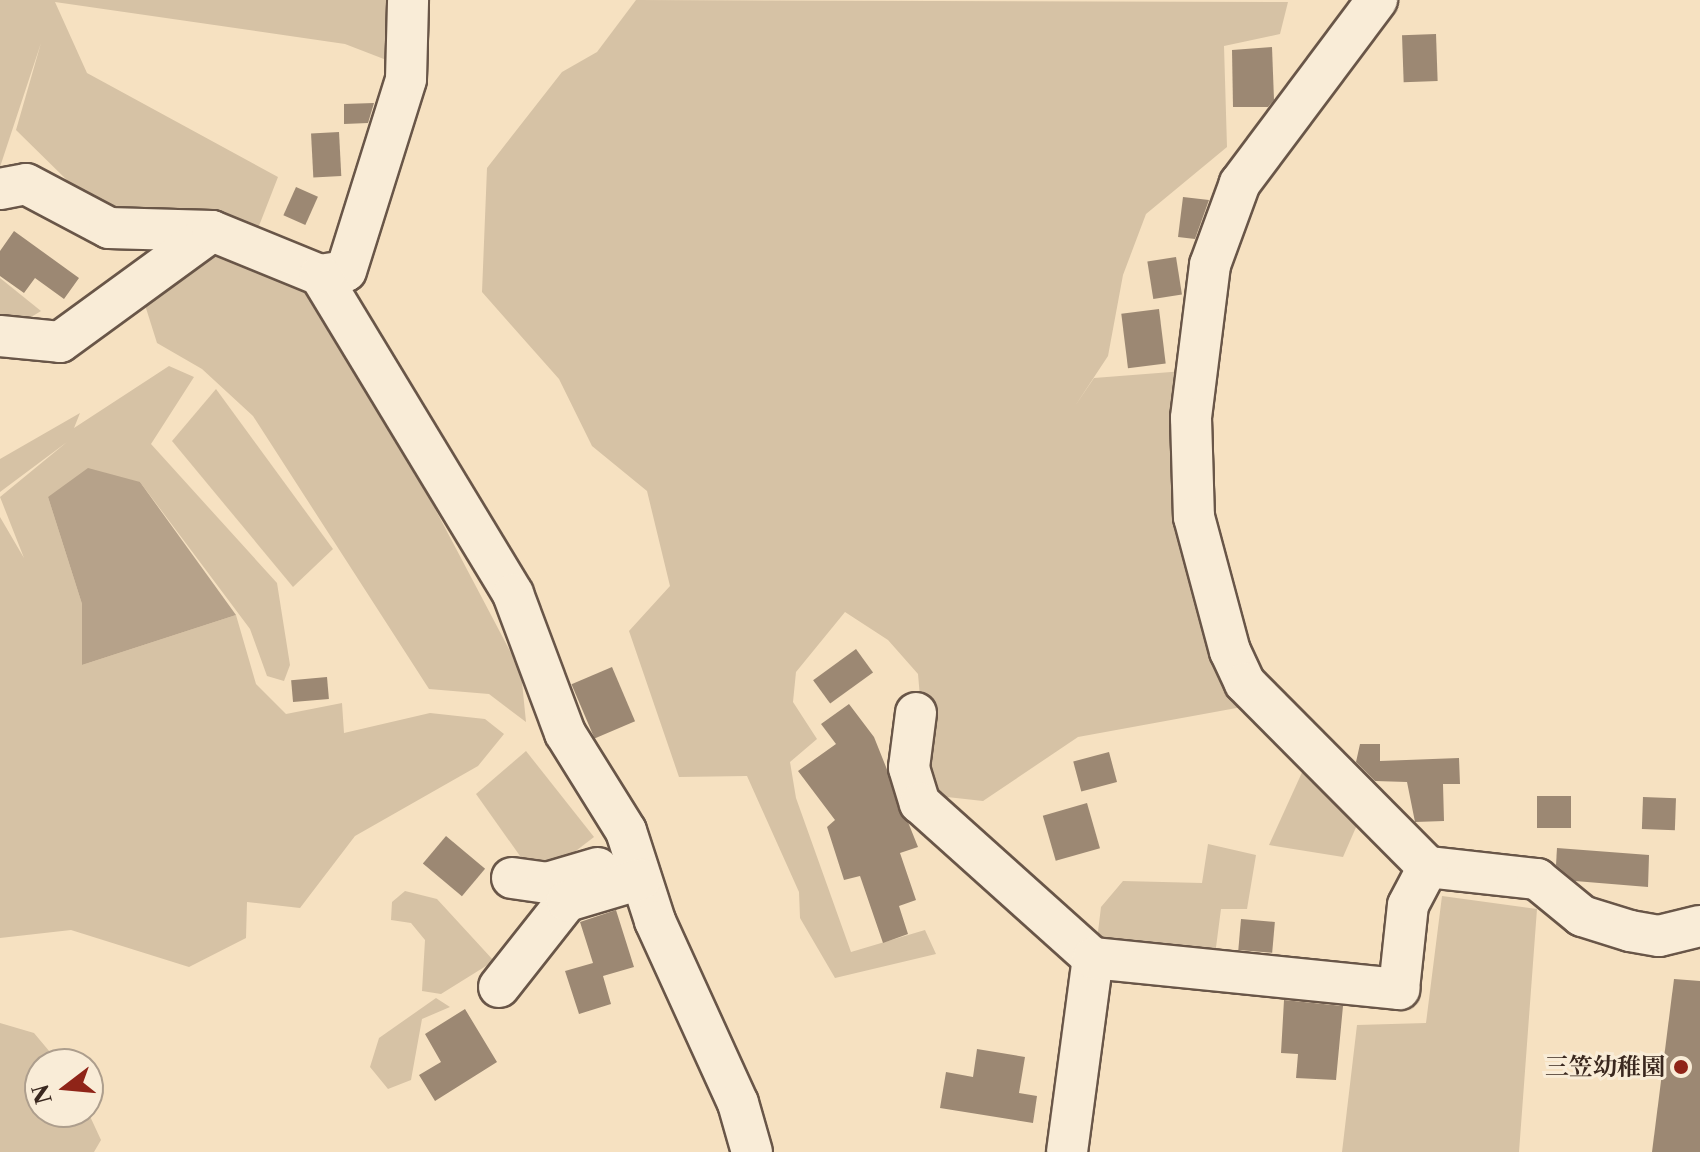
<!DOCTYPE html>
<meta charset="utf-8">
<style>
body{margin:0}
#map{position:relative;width:1700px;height:1152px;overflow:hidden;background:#f6e1c1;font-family:"Libre Caslon Text","Noto Serif JP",serif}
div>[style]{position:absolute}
.green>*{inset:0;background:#d6c2a5}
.water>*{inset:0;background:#b6a28a}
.building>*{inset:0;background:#9c8873;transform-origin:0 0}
.roads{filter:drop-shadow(2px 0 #695648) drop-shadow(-2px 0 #695648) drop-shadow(0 2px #695648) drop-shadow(0 -2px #695648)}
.minor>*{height:40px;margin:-20px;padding:0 20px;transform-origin:20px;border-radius:20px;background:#f9ecd7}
.dots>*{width:22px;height:22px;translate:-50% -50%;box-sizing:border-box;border:4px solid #f9ecd7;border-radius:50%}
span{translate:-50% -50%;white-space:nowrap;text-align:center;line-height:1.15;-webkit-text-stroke:6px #f9ecd7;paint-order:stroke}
.poi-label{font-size:24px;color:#3a281f;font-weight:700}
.right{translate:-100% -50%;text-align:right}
.north{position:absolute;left:24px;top:1048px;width:80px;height:80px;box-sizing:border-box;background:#f9ecd7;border:2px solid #ad9e8d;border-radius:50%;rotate:254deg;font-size:22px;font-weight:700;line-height:32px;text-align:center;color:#3a281f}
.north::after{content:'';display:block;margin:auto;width:28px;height:36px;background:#8f2418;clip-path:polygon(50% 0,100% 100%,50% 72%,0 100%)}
</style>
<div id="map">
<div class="green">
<i style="clip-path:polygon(0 0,408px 0,402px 66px,345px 44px,55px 2px,87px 73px,278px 177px,257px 231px,136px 220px,75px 188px,16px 130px,41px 43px,0 167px)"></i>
<i style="clip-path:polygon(636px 0,1288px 2px,1280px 34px,1224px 46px,1227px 147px,1146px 214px,1123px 275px,1108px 356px,1075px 406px,1094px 378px,1197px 370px,1192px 447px,1242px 707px,1078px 737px,983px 801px,938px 796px,926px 768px,918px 674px,888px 640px,845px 612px,796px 672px,793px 702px,817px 739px,790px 762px,796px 798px,851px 952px,925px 930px,936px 954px,835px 978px,800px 918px,799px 892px,747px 776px,679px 777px,629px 631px,670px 586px,647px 491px,592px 446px,559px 379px,482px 292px,487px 168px,562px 72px,597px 52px)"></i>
<i style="clip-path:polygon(212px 231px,296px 269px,393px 429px,521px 672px,526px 722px,489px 694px,429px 689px,253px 416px,202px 369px,157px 343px,139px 286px)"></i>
<i style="clip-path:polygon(0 278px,41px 311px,0 336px)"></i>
<i style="clip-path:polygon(169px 366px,194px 377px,151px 444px,277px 583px,290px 665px,284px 681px,267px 676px,250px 629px,140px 482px,48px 497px,82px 604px,82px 665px,236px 615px,256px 684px,286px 714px,342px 703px,344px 733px,430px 713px,485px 719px,504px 734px,478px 766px,355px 836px,300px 908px,247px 902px,246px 938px,189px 967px,71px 930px,0 938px,0 517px,24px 558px,0 497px,67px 442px,0 492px,0 459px,80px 413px,74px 428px)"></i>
<i style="clip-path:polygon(216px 389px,333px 549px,293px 587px,172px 441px)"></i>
<i style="clip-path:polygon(526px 751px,594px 837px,551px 870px,525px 863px,476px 794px)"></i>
<i style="clip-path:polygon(1304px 768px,1364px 809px,1343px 857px,1269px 845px)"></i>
<i style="clip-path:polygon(1208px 844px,1256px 855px,1247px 909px,1221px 909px,1215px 955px,1097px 940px,1101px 907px,1123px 881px,1202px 883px)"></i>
<i style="clip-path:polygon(405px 891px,437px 899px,494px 961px,441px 994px,422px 991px,425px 940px,411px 923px,391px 920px,392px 902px)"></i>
<i style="clip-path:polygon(1442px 896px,1537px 909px,1519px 1152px,1342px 1152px,1357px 1025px,1426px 1023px)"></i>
<i style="clip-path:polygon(436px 998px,450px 1007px,422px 1019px,411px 1080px,388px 1089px,370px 1067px,379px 1038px)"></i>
<i style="clip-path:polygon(0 1023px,34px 1033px,60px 1064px,40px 1064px,40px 1112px,88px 1112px,101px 1140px,94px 1152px,0 1152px)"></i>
</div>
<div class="water">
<i style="clip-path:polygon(88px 468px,140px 482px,236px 615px,82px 665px,82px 604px,48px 497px)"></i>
</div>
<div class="building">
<i style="left:1436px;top:34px;width:47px;height:34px;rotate:88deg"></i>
<i style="clip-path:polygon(1272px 47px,1274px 100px,1268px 107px,1233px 107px,1232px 50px)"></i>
<i style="clip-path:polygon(374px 103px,368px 123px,344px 124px,344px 104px)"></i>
<i style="left:339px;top:132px;width:44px;height:28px;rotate:87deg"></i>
<i style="left:296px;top:187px;width:24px;height:31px;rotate:24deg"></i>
<i style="clip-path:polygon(1183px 197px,1209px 200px,1195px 239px,1178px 237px)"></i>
<i style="clip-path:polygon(14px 231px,79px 278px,64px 299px,35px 278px,24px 293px,0 276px,0 251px)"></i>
<i style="left:1176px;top:257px;width:38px;height:29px;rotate:81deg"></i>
<i style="left:1159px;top:309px;width:55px;height:38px;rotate:83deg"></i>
<i style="left:856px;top:649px;width:29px;height:53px;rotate:54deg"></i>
<i style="left:612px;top:667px;width:59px;height:44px;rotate:67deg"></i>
<i style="left:327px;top:677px;width:22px;height:36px;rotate:85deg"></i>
<i style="clip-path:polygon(849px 704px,874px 737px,918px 847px,900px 853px,916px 900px,899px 906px,908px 934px,883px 943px,860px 876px,844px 880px,827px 827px,835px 820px,798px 771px,836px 744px,821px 724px)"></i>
<i style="clip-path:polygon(1360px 744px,1380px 744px,1380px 761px,1459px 758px,1460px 784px,1443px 784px,1444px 821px,1415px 822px,1407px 782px,1375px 781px,1356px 762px)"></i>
<i style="left:1109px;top:752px;width:31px;height:37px;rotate:75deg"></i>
<i style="left:1537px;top:796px;width:34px;height:32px"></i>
<i style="left:1643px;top:797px;width:33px;height:32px;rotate:2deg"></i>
<i style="left:1087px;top:803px;width:47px;height:46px;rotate:74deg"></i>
<i style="left:446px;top:836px;width:51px;height:36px;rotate:40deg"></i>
<i style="clip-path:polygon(1557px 848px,1649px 855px,1648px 887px,1575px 881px,1556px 865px)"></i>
<i style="clip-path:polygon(616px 910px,634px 967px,603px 976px,611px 1004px,579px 1014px,565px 971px,593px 963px,580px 922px)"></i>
<i style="left:1241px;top:919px;width:34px;height:31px;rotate:5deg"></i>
<i style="clip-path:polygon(1674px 979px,1700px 981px,1700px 1152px,1652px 1152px)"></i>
<i style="clip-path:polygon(1284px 1000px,1343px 1006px,1336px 1080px,1296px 1078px,1298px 1054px,1281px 1053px)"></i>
<i style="clip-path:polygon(465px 1009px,497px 1062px,435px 1101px,419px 1075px,441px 1062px,425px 1034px)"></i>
<i style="clip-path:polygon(977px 1049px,1025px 1057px,1019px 1093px,1037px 1096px,1033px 1123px,940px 1108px,946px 1072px,973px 1077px)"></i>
</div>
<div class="roads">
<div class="minor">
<i style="left:1377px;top:0;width:229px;rotate:126.8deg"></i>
<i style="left:1240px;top:183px;width:87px;rotate:110.1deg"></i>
<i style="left:1210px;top:265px;width:154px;rotate:97.1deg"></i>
<i style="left:1191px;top:418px;width:99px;rotate:88.3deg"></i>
<i style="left:1194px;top:517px;width:139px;rotate:75deg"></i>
<i style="left:1230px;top:651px;width:35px;rotate:65deg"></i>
<i style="left:1245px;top:683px;width:260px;rotate:45.2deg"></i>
<i style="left:1428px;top:867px;width:110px;rotate:6.3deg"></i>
<i style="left:1537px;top:879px;width:58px;rotate:39.4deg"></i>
<i style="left:1582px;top:916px;width:50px;rotate:17.4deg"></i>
<i style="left:1630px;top:931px;width:29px;rotate:10deg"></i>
<i style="left:1659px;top:936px;width:42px;rotate:-13.7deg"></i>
<i style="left:0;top:189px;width:26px;rotate:-11deg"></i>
<i style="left:26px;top:184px;width:94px;rotate:27.9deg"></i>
<i style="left:109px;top:228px;width:103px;rotate:1.7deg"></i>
<i style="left:320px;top:275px;width:26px;rotate:-9deg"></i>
<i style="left:346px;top:271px;width:201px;rotate:-72.6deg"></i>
<i style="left:406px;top:79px;width:79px;rotate:-88.5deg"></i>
<i style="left:0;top:336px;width:60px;rotate:5.7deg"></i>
<i style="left:60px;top:342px;width:188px;rotate:-36.1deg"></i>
<i style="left:212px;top:231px;width:117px;rotate:22.2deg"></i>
<i style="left:320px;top:275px;width:373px;rotate:58.8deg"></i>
<i style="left:513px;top:594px;width:148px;rotate:69.5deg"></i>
<i style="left:565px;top:733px;width:115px;rotate:58.1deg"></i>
<i style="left:626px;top:831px;width:95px;rotate:72.1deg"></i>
<i style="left:655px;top:921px;width:200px;rotate:65.5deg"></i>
<i style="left:738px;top:1103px;width:51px;rotate:74.1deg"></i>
<i style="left:916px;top:713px;width:55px;rotate:97.3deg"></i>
<i style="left:909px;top:768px;width:37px;rotate:73deg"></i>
<i style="left:920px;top:803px;width:232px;rotate:41.9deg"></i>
<i style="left:512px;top:878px;width:35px;rotate:8deg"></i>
<i style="left:547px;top:883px;width:53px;rotate:-16.4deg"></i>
<i style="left:499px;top:987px;width:110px;rotate:-51.7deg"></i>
<i style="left:567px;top:901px;width:77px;rotate:-16.6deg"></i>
<i style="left:1067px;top:1152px;width:196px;rotate:-82.4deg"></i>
<i style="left:1093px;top:958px;width:308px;rotate:5.8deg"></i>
<i style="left:1399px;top:989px;width:84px;rotate:-83.9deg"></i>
<i style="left:1408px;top:905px;width:43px;rotate:-62.2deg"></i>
</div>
</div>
<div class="dots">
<i style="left:1681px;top:1067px;background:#8f2418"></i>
</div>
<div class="poi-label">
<span class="right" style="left:1665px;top:1067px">三笠幼稚園</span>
</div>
<div class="north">N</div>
</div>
